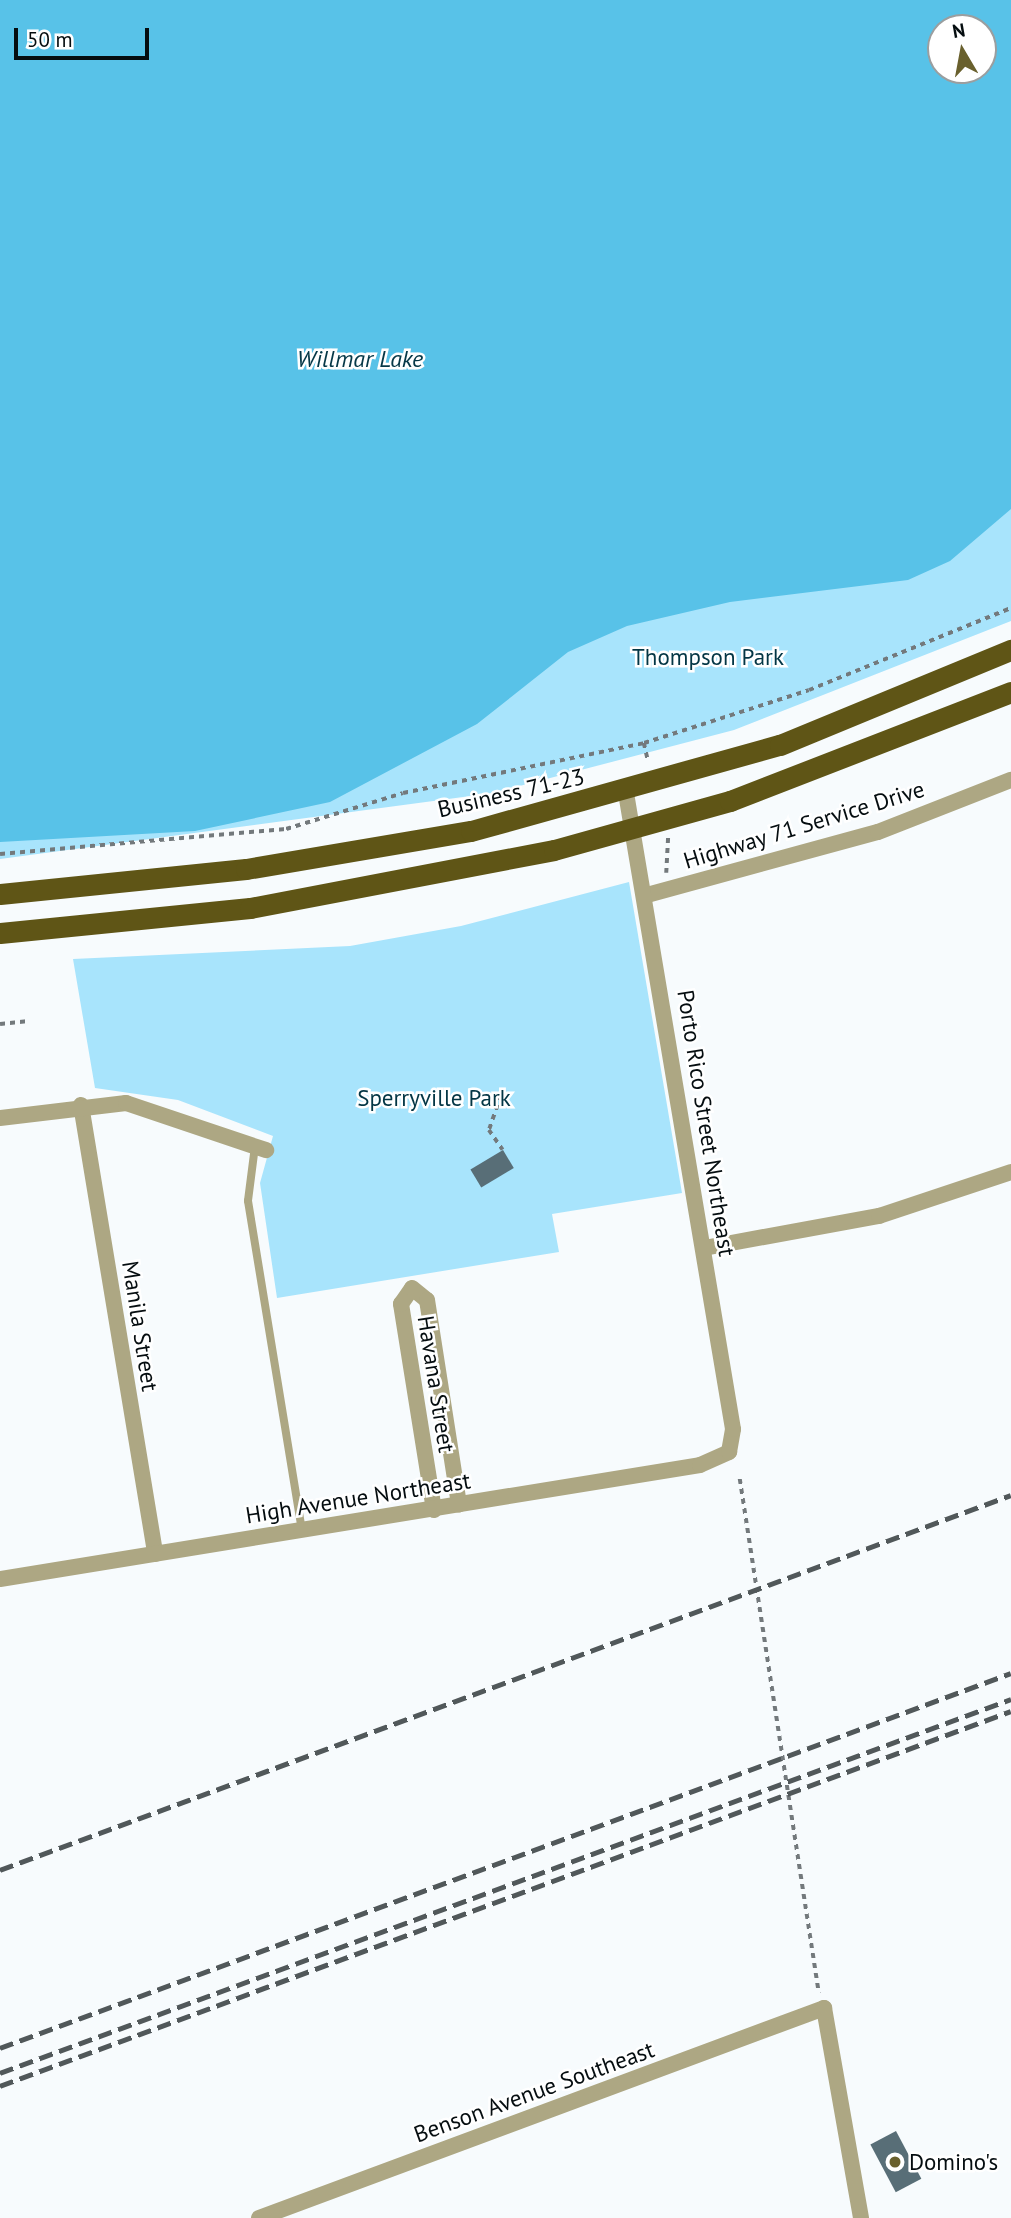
<!DOCTYPE html>
<style>
body{margin:0}
#map{position:relative;width:1011px;height:2218px;overflow:hidden;background:#f7fbfd;font-family:"PT Sans",sans-serif}
div>[style]{position:absolute}
.green>*{inset:0;background:#a8e4fc}
.water>*{inset:0;background:#58c2e8}
.building>*{inset:0;background:#586e77;transform-origin:0 0}
.path>*{height:3.5px;margin-top:-1.75px;transform-origin:0;background:repeating-linear-gradient(90deg,#73797c 0 5px,transparent 0 10px)}
.service>*{height:8px;margin:-4px;padding:0 4px;transform-origin:4px;border-radius:4px;background:#ada783}
.minor>*{height:16px;margin:-8px;padding:0 8px;transform-origin:8px;border-radius:8px;background:#ada783}
.trunk>*{height:21px;margin:-10.5px;padding:0 10.5px;transform-origin:10.5px;border-radius:10.5px;background:#5f5516}
.rail>*{height:5px;margin-top:-2.5px;transform-origin:0;background:repeating-linear-gradient(90deg,#51585a 0 14px,transparent 0 21px)}
.dots>*{width:19px;height:19px;translate:-50% -50%;box-sizing:border-box;border:4px solid #fff;border-radius:50%}
span{translate:-50% -50%;white-space:nowrap;text-align:center;line-height:1.15;-webkit-text-stroke:5px #fff;paint-order:stroke}
.park-label{font-size:23px;color:#033645}
.street-label{font-size:23px;color:#050d10}
.poi-label{font-size:23px;color:#050d10}
.left{translate:0 -50%;text-align:left}
.water-label{font-size:24px;color:#063848;font-style:italic}
.north{position:absolute;left:927px;top:14px;width:70px;height:70px;box-sizing:border-box;background:#fff;border:2px solid #9b9e9f;border-radius:50%;rotate:350deg;font-size:19px;font-weight:700;line-height:28px;text-align:center;color:#050d10}
.north::after{content:'';display:block;margin:auto;width:24px;height:32px;background:#69602d;clip-path:polygon(50% 0,100% 100%,50% 72%,0 100%)}
.scale{position:absolute;left:14px;top:28px;width:135px;height:32px;box-sizing:border-box;border:4px solid #050d10;border-top:0;padding-left:9px;font-size:21px;line-height:24px;white-space:nowrap;color:#050d10;-webkit-text-stroke:5px #fff;paint-order:stroke}
</style>
<div id="map">
<div class="green">
<i style="clip-path:polygon(1011px 465px,1011px 621px,734px 730px,493px 793px,0 859px,0 804px,639px 600px)"></i>
<i style="clip-path:polygon(629px 882px,682px 1193px,552px 1214px,559px 1252px,277px 1298px,260px 1183px,273px 1136px,178px 1100px,95px 1088px,73px 959px,350px 946px,461px 926px)"></i>
</div>
<div class="water">
<i style="clip-path:polygon(evenodd,0 0,1011px 0,1011px 509px,950px 561px,908px 580px,730px 602px,627px 626px,568px 652px,477px 724px,330px 802px,195px 831px,0 842px,0 0,941px 28px,983px 28px,983px 70px,941px 70px,941px 28px)"></i>
</div>
<div class="building">
<i style="left:503px;top:1150px;width:21px;height:38px;rotate:59deg"></i>
<i style="left:896px;top:2131px;width:54px;height:29px;rotate:62deg"></i>
</div>
<div class="path">
<i style="left:644px;top:743px;width:18px;rotate:77deg"></i>
<i style="left:0;top:854px;width:287px;rotate:-5deg"></i>
<i style="left:286px;top:829px;width:122px;rotate:-17.1deg"></i>
<i style="left:403px;top:793px;width:246px;rotate:-11.7deg"></i>
<i style="left:644px;top:743px;width:173px;rotate:-17.8deg"></i>
<i style="left:809px;top:690px;width:218px;rotate:-22.1deg"></i>
<i style="left:666px;top:873px;width:36px;rotate:-87deg"></i>
<i style="left:0;top:1024px;width:29px;rotate:-6deg"></i>
<i style="left:501px;top:1096px;width:36px;rotate:109deg"></i>
<i style="left:489px;top:1130px;width:24px;rotate:55deg"></i>
<i style="left:740px;top:1479px;width:520px;rotate:81.26deg"></i>
</div>
<div class="service">
<i style="left:255px;top:1146px;width:55px;rotate:97.3deg"></i>
<i style="left:248px;top:1201px;width:335px;rotate:80.7deg"></i>
</div>
<div class="minor">
<i style="left:647px;top:895px;width:239px;rotate:-15.3deg"></i>
<i style="left:878px;top:832px;width:143px;rotate:-21.4deg"></i>
<i style="left:81px;top:1105px;width:455px;rotate:80.6deg"></i>
<i style="left:0;top:1118px;width:127px;rotate:-6.8deg"></i>
<i style="left:126px;top:1103px;width:148px;rotate:18.6deg"></i>
<i style="left:704px;top:1248px;width:178px;rotate:-10.4deg"></i>
<i style="left:879px;top:1216px;width:139px;rotate:-18.4deg"></i>
<i style="left:434px;top:1510px;width:209px;rotate:-99.1deg"></i>
<i style="left:401px;top:1304px;width:19px;rotate:-55deg"></i>
<i style="left:412px;top:1288px;width:19px;rotate:39deg"></i>
<i style="left:427px;top:1300px;width:207px;rotate:81.1deg"></i>
<i style="left:0;top:1579px;width:709px;rotate:-9.25deg"></i>
<i style="left:700px;top:1465px;width:32px;rotate:-24deg"></i>
<i style="left:729px;top:1452px;width:23px;rotate:-80deg"></i>
<i style="left:733px;top:1429px;width:645px;rotate:-99.55deg"></i>
<i style="left:259px;top:2218px;width:603px;rotate:-20.39deg"></i>
<i style="left:824px;top:2008px;width:213px;rotate:80deg"></i>
</div>
<div class="trunk">
<i style="left:0;top:894px;width:247px;rotate:-5.8deg"></i>
<i style="left:246px;top:869px;width:228px;rotate:-9.6deg"></i>
<i style="left:471px;top:831px;width:321px;rotate:-15.6deg"></i>
<i style="left:780px;top:745px;width:250px;rotate:-22.4deg"></i>
<i style="left:0;top:933px;width:251px;rotate:-5.7deg"></i>
<i style="left:250px;top:908px;width:309px;rotate:-10.8deg"></i>
<i style="left:554px;top:850px;width:183px;rotate:-15.6deg"></i>
<i style="left:730px;top:801px;width:301px;rotate:-21.2deg"></i>
</div>
<div class="rail">
<i style="left:0;top:1870px;width:1078px;rotate:-20.35deg"></i>
<i style="left:0;top:2048px;width:1078px;rotate:-20.35deg"></i>
<i style="left:0;top:2073px;width:1078px;rotate:-20.3deg"></i>
<i style="left:0;top:2086px;width:1078px;rotate:-20.35deg"></i>
</div>
<div class="dots">
<i style="left:895px;top:2162px;background:#69602d"></i>
</div>
<div class="park-label">
<span style="left:708px;top:657px">Thompson Park</span>
<span style="left:434px;top:1098px">Sperryville Park</span>
</div>
<div class="street-label">
<span style="left:511px;top:793px;rotate:-13deg">Business 71-23</span>
<span style="left:804px;top:825px;rotate:-17deg">Highway 71 Service Drive</span>
<span style="left:706px;top:1123px;rotate:81deg">Porto Rico Street Northeast</span>
<span style="left:140px;top:1326px;rotate:81deg">Manila Street</span>
<span style="left:436px;top:1384px;rotate:81deg">Havana Street</span>
<span style="left:358px;top:1498px;rotate:-9deg">High Avenue Northeast</span>
<span style="left:534px;top:2092px;rotate:-20deg">Benson Avenue Southeast</span>
</div>
<div class="poi-label">
<span class="left" style="left:909px;top:2162px">Domino's</span>
</div>
<div class="water-label">
<span style="left:360px;top:359px">Willmar Lake</span>
</div>
<div class="north">N</div>
<div class="scale">50 m</div>
</div>
